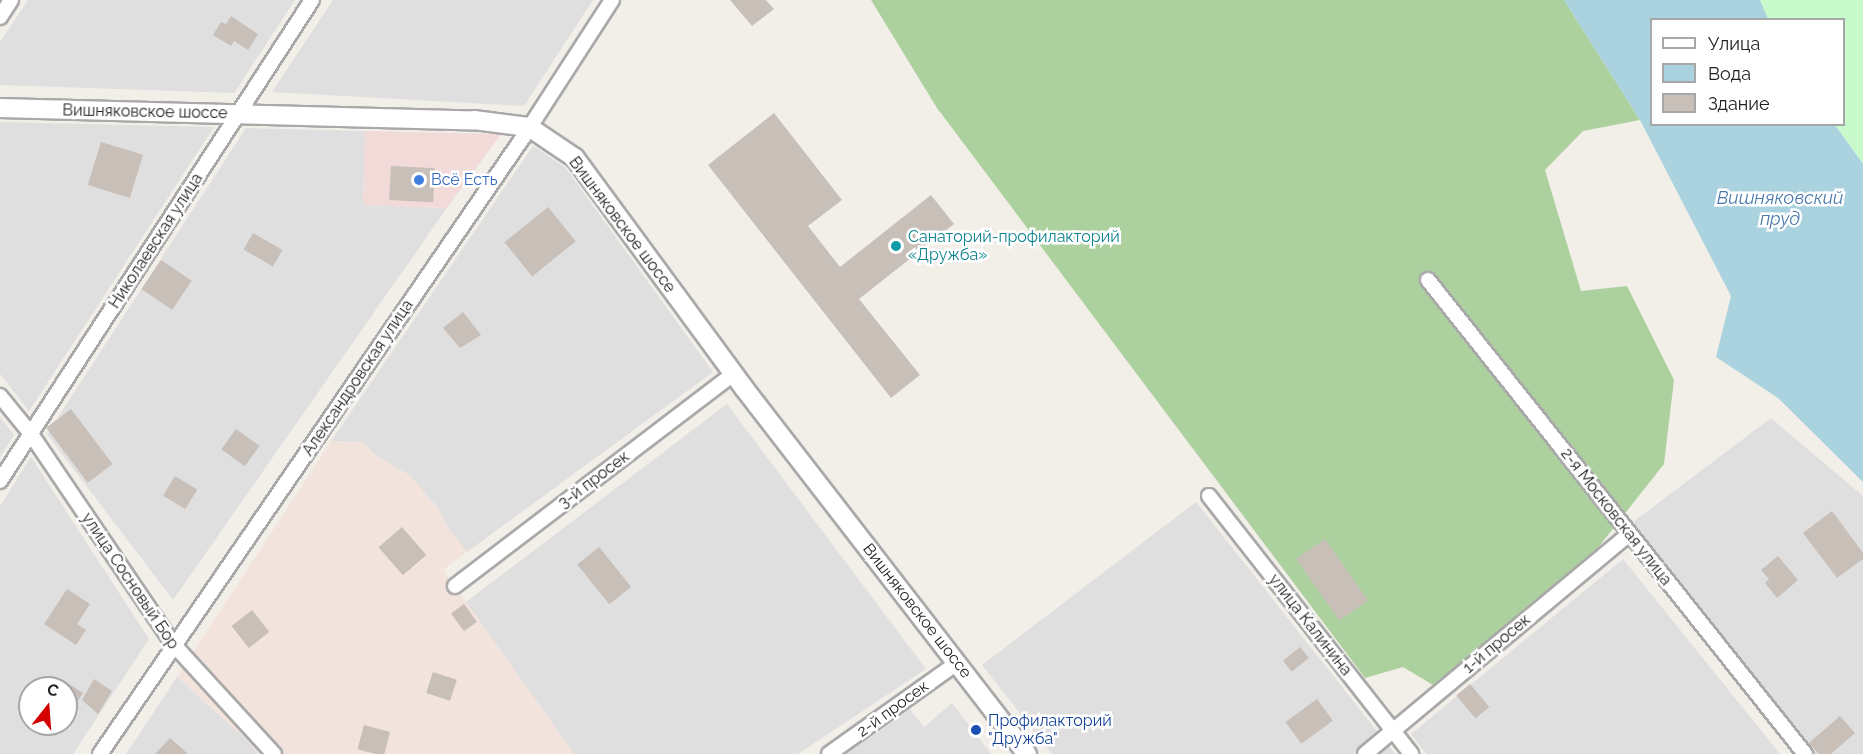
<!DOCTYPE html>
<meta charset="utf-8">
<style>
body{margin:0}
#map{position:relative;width:1863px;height:754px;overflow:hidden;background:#f2efe9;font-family:Raleway,sans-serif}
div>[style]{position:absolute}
.residential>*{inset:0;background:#e0dfdf}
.commercial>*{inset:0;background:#f2dad9}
.military>*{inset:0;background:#f3e3dd}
.forest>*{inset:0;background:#add19e}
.park>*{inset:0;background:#c8facc}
.water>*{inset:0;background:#aad3df}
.building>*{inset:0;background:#c7bfb8;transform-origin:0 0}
.roads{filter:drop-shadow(2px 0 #a9a9a9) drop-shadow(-2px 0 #a9a9a9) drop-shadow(0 2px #a9a9a9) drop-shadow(0 -2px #a9a9a9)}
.minor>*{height:14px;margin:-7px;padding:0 7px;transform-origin:7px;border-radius:7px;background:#fff}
.tertiary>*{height:18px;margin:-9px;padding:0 9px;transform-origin:9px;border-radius:9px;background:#fff}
.dots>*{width:16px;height:16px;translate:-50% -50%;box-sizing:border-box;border:3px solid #fff;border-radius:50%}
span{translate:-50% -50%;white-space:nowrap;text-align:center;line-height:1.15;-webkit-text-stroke:5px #fff;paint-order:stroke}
.street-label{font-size:16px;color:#222}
.shop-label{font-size:16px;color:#366cbe}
.left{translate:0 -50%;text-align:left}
.culture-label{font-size:16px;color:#0d838f}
.transit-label{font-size:16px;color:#164399}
.water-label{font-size:18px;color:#4a7aab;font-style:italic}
.legend{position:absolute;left:1650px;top:18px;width:195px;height:108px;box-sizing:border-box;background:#fff;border:2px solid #a7a7a7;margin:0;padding:8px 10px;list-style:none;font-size:18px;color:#222}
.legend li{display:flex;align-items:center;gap:12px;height:30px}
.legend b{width:30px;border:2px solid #a7a7a7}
.north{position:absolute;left:18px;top:676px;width:60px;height:60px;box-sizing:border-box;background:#fff;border:2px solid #a7a7a7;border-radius:50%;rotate:17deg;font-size:16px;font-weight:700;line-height:24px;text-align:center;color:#222}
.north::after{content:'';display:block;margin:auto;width:21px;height:27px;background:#d40000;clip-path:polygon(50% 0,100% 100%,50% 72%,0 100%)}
</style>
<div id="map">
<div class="residential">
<i style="clip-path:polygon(28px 0,295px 0,234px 93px,0 85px,0 42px)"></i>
<i style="clip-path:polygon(333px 0,593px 0,524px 106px,272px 92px)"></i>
<i style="clip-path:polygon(0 122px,214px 127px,29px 411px,0 374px)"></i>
<i style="clip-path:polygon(246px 128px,365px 131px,363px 205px,447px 208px,173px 600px,47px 434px)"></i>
<i style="clip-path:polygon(533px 146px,566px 168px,713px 372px,467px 552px,450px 531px,437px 507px,409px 475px,378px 457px,362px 442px,331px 441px)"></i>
<i style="clip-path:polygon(727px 404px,926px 669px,798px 754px,574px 754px,466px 602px)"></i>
<i style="clip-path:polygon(0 417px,14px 435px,0 457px)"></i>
<i style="clip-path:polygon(1771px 418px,1863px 496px,1863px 754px,1814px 754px,1633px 522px)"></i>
<i style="clip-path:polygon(evenodd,31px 457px,149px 639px,73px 754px,0 754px,0 506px,31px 457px,30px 688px,66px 688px,66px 724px,30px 724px,30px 688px)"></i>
<i style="clip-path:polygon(1196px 502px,1395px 754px,1052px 754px,982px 665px)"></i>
<i style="clip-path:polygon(1623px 559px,1780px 754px,1426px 754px,1411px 734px)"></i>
<i style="clip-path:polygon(177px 677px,249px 742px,258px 754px,126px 754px)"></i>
<i style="clip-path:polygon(952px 703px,991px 754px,844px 754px,909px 708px,924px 727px)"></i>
</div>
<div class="commercial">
<i style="clip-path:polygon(365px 131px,501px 134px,447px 208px,363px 205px)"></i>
</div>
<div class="military">
<i style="clip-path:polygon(331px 441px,362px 442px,378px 457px,409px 475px,437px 507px,450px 531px,467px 552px,443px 570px,574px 754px,258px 754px,249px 742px,177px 677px)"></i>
</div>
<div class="forest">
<i style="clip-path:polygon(871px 0,1564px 0,1640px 120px,1583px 131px,1545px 170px,1581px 291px,1627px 286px,1674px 380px,1664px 464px,1589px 559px,1433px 685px,1403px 667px,1365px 678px,937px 108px)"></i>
</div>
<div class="park">
<i style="clip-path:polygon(1760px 0,1863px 0,1863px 164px,1835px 125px,1844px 124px,1844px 20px,1768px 19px)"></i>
</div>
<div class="water">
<i style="clip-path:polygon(1564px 0,1760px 0,1768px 19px,1652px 20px,1652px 124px,1835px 125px,1863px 164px,1863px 482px,1778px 398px,1716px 357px,1731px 296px,1640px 120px)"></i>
</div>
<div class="building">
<i style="clip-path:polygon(730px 0,766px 0,774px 9px,752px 26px)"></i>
<i style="clip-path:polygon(231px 16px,258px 34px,248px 50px,234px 41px,231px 46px,213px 35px,221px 22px,226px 24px)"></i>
<i style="clip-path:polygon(774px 113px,842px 200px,808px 226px,840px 267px,931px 195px,954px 224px,859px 299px,920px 375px,891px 398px,708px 165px)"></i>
<i style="left:101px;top:142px;width:44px;height:45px;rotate:17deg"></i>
<i style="left:391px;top:166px;width:44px;height:34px;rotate:3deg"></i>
<i style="left:548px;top:207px;width:44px;height:56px;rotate:51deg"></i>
<i style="left:253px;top:233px;width:34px;height:19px;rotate:30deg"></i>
<i style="left:161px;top:260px;width:37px;height:35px;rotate:34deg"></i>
<i style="clip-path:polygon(463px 312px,481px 335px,460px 348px,443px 328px)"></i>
<i style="left:71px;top:409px;width:69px;height:31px;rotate:53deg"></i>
<i style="left:236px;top:429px;width:29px;height:25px;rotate:36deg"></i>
<i style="left:175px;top:476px;width:26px;height:23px;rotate:31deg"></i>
<i style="clip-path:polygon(1832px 511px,1863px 553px,1863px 559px,1837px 578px,1803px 533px)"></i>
<i style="left:402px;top:527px;width:37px;height:31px;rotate:49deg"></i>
<i style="left:1325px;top:539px;width:75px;height:35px;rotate:55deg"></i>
<i style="left:599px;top:547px;width:51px;height:28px;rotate:51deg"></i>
<i style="clip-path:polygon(1778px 556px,1798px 580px,1777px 598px,1765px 583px,1769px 579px,1761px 570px)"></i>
<i style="clip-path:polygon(67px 589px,90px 604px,77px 624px,86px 630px,76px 645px,44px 624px)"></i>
<i style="left:464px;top:604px;width:22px;height:16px;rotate:54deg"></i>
<i style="left:252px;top:610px;width:28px;height:26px;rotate:52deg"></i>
<i style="left:1300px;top:647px;width:14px;height:22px;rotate:51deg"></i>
<i style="left:433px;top:672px;width:25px;height:22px;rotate:18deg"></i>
<i style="clip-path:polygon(94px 679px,112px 691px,98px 714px,82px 700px)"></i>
<i style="clip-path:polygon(66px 682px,83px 693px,66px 720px)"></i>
<i style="left:1470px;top:684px;width:30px;height:18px;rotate:50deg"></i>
<i style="left:1317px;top:699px;width:27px;height:39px;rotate:54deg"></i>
<i style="clip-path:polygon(1840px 716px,1855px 733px,1831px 754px,1819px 754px,1809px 743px)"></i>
<i style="left:364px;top:725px;width:27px;height:25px;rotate:15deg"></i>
<i style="clip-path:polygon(170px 738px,188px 754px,155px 754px)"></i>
</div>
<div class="roads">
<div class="minor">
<i style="left:0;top:17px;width:20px;rotate:-57deg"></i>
<i style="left:1428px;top:280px;width:606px;rotate:51.5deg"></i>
<i style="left:0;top:396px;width:49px;rotate:50.8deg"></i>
<i style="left:31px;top:434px;width:255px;rotate:55.9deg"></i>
<i style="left:174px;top:645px;width:148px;rotate:47.5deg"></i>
<i style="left:0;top:481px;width:573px;rotate:-57.03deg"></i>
<i style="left:1209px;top:496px;width:328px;rotate:51.9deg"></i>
<i style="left:455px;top:586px;width:350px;rotate:-37.3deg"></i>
<i style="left:100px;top:754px;width:749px;rotate:-55.55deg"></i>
<i style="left:524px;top:136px;width:162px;rotate:-57.1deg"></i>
<i style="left:829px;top:754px;width:157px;rotate:-35.4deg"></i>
<i style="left:1365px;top:754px;width:344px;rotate:-39.8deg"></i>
</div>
<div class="tertiary">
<i style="left:0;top:108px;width:474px;rotate:1.5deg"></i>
<i style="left:474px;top:120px;width:55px;rotate:7.3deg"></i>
<i style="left:529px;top:127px;width:55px;rotate:34deg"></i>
<i style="left:575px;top:158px;width:285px;rotate:53.7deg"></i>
<i style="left:744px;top:388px;width:463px;rotate:52.3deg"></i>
</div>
</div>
<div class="dots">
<i style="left:419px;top:180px;background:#3f7fe0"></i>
<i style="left:896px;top:246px;background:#0f9aa8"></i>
<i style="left:976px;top:730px;background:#1a4fb4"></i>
</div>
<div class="street-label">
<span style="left:145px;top:112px;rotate:1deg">Вишняковское шоссе</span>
<span style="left:622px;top:225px;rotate:53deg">Вишняковское шоссе</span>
<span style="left:156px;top:241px;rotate:-57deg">Николаевская улица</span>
<span style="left:358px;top:378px;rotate:-56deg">Александровская улица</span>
<span style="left:594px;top:480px;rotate:-37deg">3-й просек</span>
<span style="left:1616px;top:517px;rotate:52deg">2-я Московская улица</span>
<span style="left:130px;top:581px;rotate:56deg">улица Сосновый Бор</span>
<span style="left:917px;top:611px;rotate:52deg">Вишняковское шоссе</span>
<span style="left:1310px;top:625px;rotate:52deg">улица Калинина</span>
<span style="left:1497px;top:644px;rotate:-40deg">1-й просек</span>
<span style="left:893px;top:709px;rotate:-36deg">2-й просек</span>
</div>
<div class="shop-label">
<span class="left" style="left:431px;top:180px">Всё Есть</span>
</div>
<div class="culture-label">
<span class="left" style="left:908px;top:246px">Санаторий-профилакторий<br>«Дружба»</span>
</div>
<div class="transit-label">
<span class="left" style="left:988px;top:730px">Профилакторий<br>"Дружба"</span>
</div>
<div class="water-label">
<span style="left:1780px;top:209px">Вишняковский<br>пруд</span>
</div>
<ul class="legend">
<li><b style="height:8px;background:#fff"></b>Улица</li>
<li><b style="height:16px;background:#aad3df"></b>Вода</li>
<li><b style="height:16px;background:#c7bfb8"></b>Здание</li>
</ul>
<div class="north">С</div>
</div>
